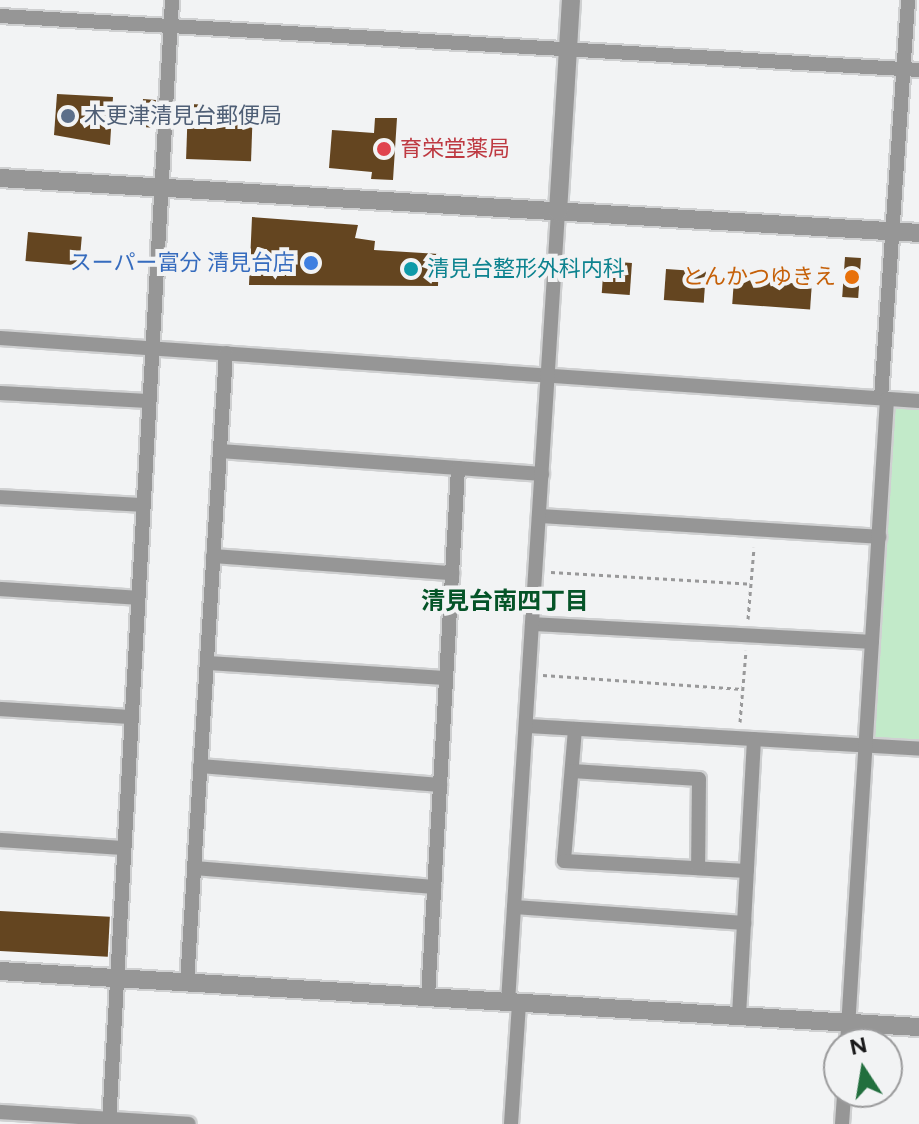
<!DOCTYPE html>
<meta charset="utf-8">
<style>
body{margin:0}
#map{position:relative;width:919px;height:1124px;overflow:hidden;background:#f2f3f4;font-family:Figtree,"Noto Sans JP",sans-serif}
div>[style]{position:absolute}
.green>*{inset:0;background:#c2eac9}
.building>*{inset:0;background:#644520;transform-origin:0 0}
.path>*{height:3px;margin-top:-1.5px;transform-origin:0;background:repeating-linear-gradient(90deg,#99999a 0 4px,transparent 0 8px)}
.roads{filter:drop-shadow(2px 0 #cfd0d1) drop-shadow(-2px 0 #cfd0d1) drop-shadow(0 2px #cfd0d1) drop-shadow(0 -2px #cfd0d1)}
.minor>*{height:14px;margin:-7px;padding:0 7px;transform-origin:7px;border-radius:7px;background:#969696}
.tertiary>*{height:18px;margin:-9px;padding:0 9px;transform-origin:9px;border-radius:9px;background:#969696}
.dots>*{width:22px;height:22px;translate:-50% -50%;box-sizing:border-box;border:4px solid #f2f3f4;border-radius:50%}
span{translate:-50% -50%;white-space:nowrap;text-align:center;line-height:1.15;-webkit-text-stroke:8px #f2f3f4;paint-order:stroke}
.service-label{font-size:22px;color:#4e5e75}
.left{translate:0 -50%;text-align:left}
.health-label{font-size:22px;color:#be3a42}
.shop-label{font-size:22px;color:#366cbe}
.right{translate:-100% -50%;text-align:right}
.culture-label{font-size:22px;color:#0d838f}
.food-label{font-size:22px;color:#c56008}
.neighbourhood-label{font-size:24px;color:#055428;font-weight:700}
.north{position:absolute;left:823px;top:1028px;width:80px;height:80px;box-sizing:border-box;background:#f2f3f4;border:2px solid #9b9b9c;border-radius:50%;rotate:348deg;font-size:22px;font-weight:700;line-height:32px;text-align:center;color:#181819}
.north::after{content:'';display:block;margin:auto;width:28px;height:36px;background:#226f3e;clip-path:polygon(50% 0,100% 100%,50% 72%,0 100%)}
</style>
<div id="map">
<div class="green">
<i style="clip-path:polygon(893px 407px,919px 409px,919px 742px,873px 739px)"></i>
</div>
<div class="building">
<i style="clip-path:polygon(57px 94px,113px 97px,110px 145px,54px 135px)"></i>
<i style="left:143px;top:99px;width:13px;height:28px;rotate:4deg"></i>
<i style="left:188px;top:104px;width:65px;height:55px;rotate:2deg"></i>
<i style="clip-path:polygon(375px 118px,397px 118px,393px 180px,371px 179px,372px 172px,329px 168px,332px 130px,374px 133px)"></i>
<i style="clip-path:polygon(252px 217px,358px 225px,355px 238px,375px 241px,374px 250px,439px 254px,438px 286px,249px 285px)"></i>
<i style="left:28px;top:232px;width:54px;height:29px;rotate:5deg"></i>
<i style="left:845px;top:257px;width:16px;height:40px;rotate:4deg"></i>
<i style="left:604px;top:261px;width:28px;height:32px;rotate:4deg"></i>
<i style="left:666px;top:269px;width:40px;height:31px;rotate:4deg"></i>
<i style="left:734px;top:279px;width:78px;height:25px;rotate:4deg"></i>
<i style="left:0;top:911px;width:110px;height:40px;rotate:3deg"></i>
</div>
<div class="path">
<i style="left:551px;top:572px;width:200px;rotate:3.4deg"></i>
<i style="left:748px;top:619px;width:72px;rotate:-85.2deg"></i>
<i style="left:543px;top:675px;width:200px;rotate:4deg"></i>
<i style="left:740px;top:722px;width:72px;rotate:-85.2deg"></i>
</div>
<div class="roads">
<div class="minor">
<i style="left:0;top:16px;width:921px;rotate:3.36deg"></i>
<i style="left:0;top:338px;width:921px;rotate:3.92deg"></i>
<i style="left:0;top:393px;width:148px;rotate:3.1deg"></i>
<i style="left:881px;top:398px;width:399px;rotate:-86.1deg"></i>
<i style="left:220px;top:451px;width:323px;rotate:4.1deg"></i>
<i style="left:0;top:497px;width:143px;rotate:3.2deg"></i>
<i style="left:539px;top:516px;width:341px;rotate:3.5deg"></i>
<i style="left:213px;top:556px;width:240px;rotate:4.1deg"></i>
<i style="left:0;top:589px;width:138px;rotate:3.7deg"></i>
<i style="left:532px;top:624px;width:340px;rotate:3deg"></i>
<i style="left:207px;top:663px;width:239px;rotate:3.6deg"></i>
<i style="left:0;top:709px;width:131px;rotate:3.5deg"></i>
<i style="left:526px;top:726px;width:394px;rotate:3.3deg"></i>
<i style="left:575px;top:729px;width:132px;rotate:94.8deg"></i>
<i style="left:564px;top:861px;width:183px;rotate:3.1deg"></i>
<i style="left:200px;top:766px;width:241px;rotate:4.5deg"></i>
<i style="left:572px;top:771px;width:127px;rotate:3.6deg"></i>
<i style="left:699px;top:779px;width:89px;rotate:90.6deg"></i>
<i style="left:0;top:840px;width:124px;rotate:3.7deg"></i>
<i style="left:194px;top:868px;width:241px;rotate:4.5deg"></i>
<i style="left:514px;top:907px;width:231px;rotate:4deg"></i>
<i style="left:187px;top:983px;width:631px;rotate:-86.46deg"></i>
<i style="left:428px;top:997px;width:530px;rotate:-86.75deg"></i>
<i style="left:508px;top:1002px;width:792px;rotate:-86.38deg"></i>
<i style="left:739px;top:1016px;width:277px;rotate:-86.9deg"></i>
<i style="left:847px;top:1044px;width:646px;rotate:-86.45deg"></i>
<i style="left:0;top:1112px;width:189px;rotate:3.6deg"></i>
<i style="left:109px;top:1124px;width:1126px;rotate:-86.79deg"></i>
<i style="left:511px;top:1124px;width:121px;rotate:-86.2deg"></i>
<i style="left:842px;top:1124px;width:32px;rotate:-86deg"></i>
</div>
<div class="tertiary">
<i style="left:0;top:178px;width:921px;rotate:3.42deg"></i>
<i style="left:558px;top:212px;width:212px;rotate:-86.5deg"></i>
<i style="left:0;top:971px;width:921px;rotate:3.49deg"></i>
</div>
</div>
<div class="dots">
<i style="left:68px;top:116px;background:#5c6f8a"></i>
<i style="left:384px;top:149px;background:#e0444e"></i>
<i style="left:311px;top:263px;background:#3f7fe0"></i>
<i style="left:411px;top:269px;background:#0f9aa8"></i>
<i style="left:852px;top:277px;background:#e8710a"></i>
</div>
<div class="service-label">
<span class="left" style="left:84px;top:116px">木更津清見台郵便局</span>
</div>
<div class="health-label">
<span class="left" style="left:400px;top:149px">育栄堂薬局</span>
</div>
<div class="shop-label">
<span class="right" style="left:295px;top:263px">スーパー富分 清見台店</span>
</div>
<div class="culture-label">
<span class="left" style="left:427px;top:269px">清見台整形外科内科</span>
</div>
<div class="food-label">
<span class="right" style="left:836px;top:277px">とんかつゆきえ</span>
</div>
<div class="neighbourhood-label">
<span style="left:505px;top:601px">清見台南四丁目</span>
</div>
<div class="north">N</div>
</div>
